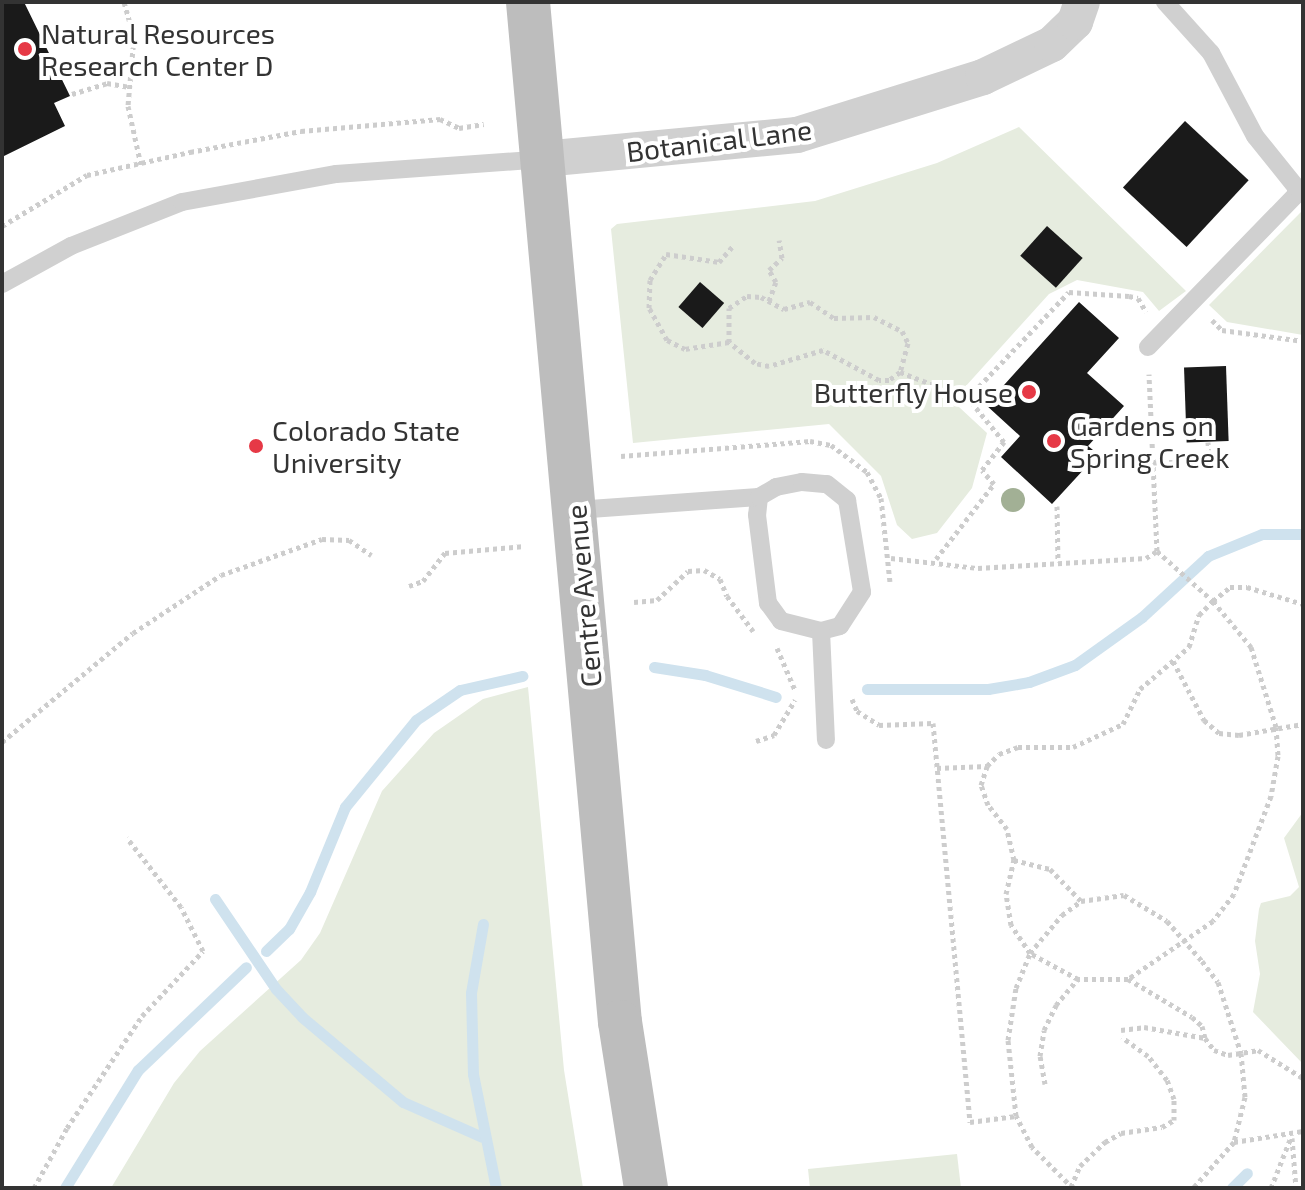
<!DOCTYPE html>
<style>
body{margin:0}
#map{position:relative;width:1305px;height:1190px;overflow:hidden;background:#fff;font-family:"Exo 2",sans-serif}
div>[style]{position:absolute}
.green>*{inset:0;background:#e6ecdf}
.stream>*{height:11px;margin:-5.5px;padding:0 5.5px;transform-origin:5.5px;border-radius:5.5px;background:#cfe2ee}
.building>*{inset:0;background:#1a1a1a;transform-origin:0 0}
.path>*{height:5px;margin-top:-2.5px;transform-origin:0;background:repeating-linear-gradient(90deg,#cdcdcd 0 4px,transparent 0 8px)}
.lane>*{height:18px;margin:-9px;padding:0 9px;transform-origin:9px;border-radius:9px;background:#d0d0d0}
.street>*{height:36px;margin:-18px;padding:0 18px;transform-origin:18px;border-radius:18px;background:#d0d0d0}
.secondary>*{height:44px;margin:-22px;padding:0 22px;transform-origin:22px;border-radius:22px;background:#bdbdbd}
.trees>*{width:24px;height:24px;margin:-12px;border-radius:50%;background:#a2b095}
.dots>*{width:22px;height:22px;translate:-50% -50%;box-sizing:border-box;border:4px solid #fff;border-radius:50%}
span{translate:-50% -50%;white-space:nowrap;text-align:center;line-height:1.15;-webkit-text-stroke:8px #fff;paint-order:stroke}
.poi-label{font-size:28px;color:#333}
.left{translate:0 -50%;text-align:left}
.right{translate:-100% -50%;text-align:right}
.street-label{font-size:28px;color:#333}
.frame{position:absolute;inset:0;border:4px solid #333;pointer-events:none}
</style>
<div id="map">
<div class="green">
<i style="clip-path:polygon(1019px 127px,1186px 291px,1159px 311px,1143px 292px,1077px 280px,1049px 294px,965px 387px,959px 407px,987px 433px,972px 488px,937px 533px,912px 539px,897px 525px,881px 476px,829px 424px,633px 443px,611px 229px,617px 224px,815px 201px,937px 163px)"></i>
<i style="clip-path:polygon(1303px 210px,1303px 335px,1227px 322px,1209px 305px)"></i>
<i style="clip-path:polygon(528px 687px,564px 1070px,583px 1188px,111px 1188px,174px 1083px,200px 1051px,301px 960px,320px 933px,382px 791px,434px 733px,483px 699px)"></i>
<i style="clip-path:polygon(1303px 812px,1303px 1064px,1253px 1012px,1260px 974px,1255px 941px,1259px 909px,1261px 903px,1290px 896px,1299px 887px,1284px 838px)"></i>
<i style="clip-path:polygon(957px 1154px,961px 1188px,810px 1188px,808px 1169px)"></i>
</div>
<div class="stream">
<i style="left:654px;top:667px;width:52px;rotate:8.9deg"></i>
<i style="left:705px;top:675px;width:74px;rotate:17.2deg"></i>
<i style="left:867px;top:689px;width:121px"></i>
<i style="left:988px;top:689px;width:42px;rotate:-9.7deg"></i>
<i style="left:1029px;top:682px;width:49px;rotate:-20.3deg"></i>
<i style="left:1075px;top:665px;width:82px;rotate:-35.6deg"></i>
<i style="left:1142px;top:617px;width:90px;rotate:-42.7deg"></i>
<i style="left:1208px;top:556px;width:58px;rotate:-22.2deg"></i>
<i style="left:1262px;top:534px;width:41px"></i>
<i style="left:215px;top:899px;width:109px;rotate:55.9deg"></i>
<i style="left:276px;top:989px;width:38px;rotate:47deg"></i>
<i style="left:302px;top:1017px;width:132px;rotate:40.1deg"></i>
<i style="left:403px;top:1102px;width:86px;rotate:23.9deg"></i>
<i style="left:483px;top:924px;width:70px;rotate:99.9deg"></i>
<i style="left:471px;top:993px;width:81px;rotate:88.6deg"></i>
<i style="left:473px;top:1074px;width:116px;rotate:78.6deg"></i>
<i style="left:266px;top:951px;width:32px;rotate:-44deg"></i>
<i style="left:289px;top:929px;width:43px;rotate:-60.4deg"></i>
<i style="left:310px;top:892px;width:92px;rotate:-67.6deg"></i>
<i style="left:345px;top:807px;width:112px;rotate:-50.8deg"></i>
<i style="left:416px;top:720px;width:53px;rotate:-34.3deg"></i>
<i style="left:460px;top:690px;width:64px;rotate:-12.7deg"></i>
<i style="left:65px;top:1188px;width:139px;rotate:-58.3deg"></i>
<i style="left:138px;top:1070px;width:149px;rotate:-43.6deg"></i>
<i style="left:1232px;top:1188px;width:21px;rotate:-45deg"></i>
</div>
<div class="building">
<i style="clip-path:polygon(2px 2px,24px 2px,70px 96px,54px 103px,65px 126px,2px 157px)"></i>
<i style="left:1185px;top:121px;width:87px;height:91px;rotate:43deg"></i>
<i style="left:1047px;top:226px;width:48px;height:40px;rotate:42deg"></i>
<i style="left:700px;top:282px;width:32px;height:33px;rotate:41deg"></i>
<i style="clip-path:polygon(1079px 302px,1119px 338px,1087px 373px,1124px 406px,1088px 446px,1098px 454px,1052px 504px,1001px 457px,1020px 436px,986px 405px)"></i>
<i style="left:1226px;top:366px;width:75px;height:42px;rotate:88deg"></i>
</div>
<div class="path">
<i style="left:124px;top:2px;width:36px;rotate:74deg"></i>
<i style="left:134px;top:37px;width:69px;rotate:95deg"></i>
<i style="left:128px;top:106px;width:60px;rotate:77.6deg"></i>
<i style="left:72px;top:94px;width:37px;rotate:-17deg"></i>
<i style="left:107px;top:83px;width:23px;rotate:10deg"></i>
<i style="left:2px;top:226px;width:99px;rotate:-31deg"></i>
<i style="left:87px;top:175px;width:106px;rotate:-12.6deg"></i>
<i style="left:190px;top:152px;width:113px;rotate:-10.7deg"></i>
<i style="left:301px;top:131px;width:140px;rotate:-4.9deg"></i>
<i style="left:440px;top:119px;width:21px;rotate:25deg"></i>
<i style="left:459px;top:128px;width:25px;rotate:-9deg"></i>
<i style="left:769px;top:301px;width:20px;rotate:-70deg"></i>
<i style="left:776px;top:282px;width:14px;rotate:-120deg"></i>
<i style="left:769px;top:270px;width:18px;rotate:-43deg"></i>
<i style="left:782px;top:258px;width:18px;rotate:-99deg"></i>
<i style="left:1212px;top:320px;width:14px;rotate:45deg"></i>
<i style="left:1222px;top:330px;width:82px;rotate:7.7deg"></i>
<i style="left:729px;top:342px;width:45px;rotate:171deg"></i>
<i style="left:685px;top:349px;width:20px;rotate:-153deg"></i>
<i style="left:667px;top:340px;width:37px;rotate:-119deg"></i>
<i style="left:649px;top:308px;width:28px;rotate:-88deg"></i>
<i style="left:650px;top:280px;width:31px;rotate:-58deg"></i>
<i style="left:666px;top:254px;width:54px;rotate:8.6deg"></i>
<i style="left:719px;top:262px;width:21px;rotate:-49deg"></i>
<i style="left:900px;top:372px;width:14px;rotate:144deg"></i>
<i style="left:889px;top:380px;width:10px;rotate:180deg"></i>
<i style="left:879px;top:380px;width:64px;rotate:-151.8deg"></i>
<i style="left:823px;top:350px;width:56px;rotate:163.5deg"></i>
<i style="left:769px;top:366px;width:14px;rotate:-168deg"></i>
<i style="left:755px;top:363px;width:33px;rotate:-141deg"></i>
<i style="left:729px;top:342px;width:34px;rotate:-90deg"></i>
<i style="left:729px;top:308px;width:22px;rotate:-34deg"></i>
<i style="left:747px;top:296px;width:14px;rotate:4deg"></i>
<i style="left:761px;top:297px;width:26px;rotate:28deg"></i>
<i style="left:784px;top:309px;width:27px;rotate:-15deg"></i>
<i style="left:810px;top:302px;width:29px;rotate:34deg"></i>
<i style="left:834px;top:318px;width:40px;rotate:-1.4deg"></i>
<i style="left:874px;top:317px;width:31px;rotate:27deg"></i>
<i style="left:902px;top:331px;width:13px;rotate:63deg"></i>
<i style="left:908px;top:343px;width:30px;rotate:105deg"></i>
<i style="left:900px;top:372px;width:73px;rotate:20.9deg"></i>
<i style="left:621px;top:456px;width:190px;rotate:-4.5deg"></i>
<i style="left:810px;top:441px;width:21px;rotate:11deg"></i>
<i style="left:831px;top:445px;width:45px;rotate:36.9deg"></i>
<i style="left:867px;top:472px;width:30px;rotate:62deg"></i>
<i style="left:881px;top:498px;width:84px;rotate:83.9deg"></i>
<i style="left:1097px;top:464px;width:112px;rotate:-1.5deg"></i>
<i style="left:1209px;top:461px;width:19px;rotate:-93deg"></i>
<i style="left:1057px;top:506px;width:56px;rotate:89deg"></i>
<i style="left:1157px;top:551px;width:75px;rotate:41.8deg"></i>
<i style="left:1213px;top:601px;width:60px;rotate:50.4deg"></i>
<i style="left:1251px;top:647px;width:84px;rotate:72.6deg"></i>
<i style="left:1276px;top:727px;width:29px;rotate:86deg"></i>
<i style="left:1278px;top:756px;width:41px;rotate:99.9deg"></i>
<i style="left:1271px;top:796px;width:105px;rotate:110.7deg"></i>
<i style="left:1234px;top:894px;width:34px;rotate:128deg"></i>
<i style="left:1213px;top:921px;width:103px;rotate:145.7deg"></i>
<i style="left:1128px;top:979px;width:50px;rotate:180deg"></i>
<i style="left:1078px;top:979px;width:55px;rotate:-151.6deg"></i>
<i style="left:1030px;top:953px;width:34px;rotate:-124deg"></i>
<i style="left:1011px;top:925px;width:31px;rotate:-99deg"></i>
<i style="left:1006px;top:894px;width:35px;rotate:-77deg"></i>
<i style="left:1014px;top:860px;width:32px;rotate:-103deg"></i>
<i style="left:1007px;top:829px;width:31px;rotate:-128deg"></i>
<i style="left:988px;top:805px;width:21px;rotate:-109deg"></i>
<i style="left:981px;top:785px;width:20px;rotate:-72deg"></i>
<i style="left:987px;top:766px;width:17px;rotate:-45deg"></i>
<i style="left:999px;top:754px;width:20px;rotate:-20deg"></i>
<i style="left:1018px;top:747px;width:55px"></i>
<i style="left:1073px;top:747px;width:55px;rotate:-24.7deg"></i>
<i style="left:1123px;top:724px;width:39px;rotate:-64deg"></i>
<i style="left:1140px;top:689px;width:65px;rotate:-40.6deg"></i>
<i style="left:1189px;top:647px;width:34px;rotate:-73deg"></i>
<i style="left:1199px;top:615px;width:20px;rotate:-45deg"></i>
<i style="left:1213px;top:601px;width:22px;rotate:-39deg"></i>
<i style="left:1230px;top:587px;width:17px"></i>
<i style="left:1247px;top:587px;width:59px;rotate:16.9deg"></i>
<i style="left:891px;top:558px;width:88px;rotate:6.6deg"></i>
<i style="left:978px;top:568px;width:168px;rotate:-3.4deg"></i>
<i style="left:1146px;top:558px;width:13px;rotate:-32deg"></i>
<i style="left:1157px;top:551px;width:177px;rotate:-92.6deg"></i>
<i style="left:936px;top:559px;width:95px;rotate:-52.3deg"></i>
<i style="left:994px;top:484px;width:18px;rotate:-131deg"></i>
<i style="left:982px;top:470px;width:36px;rotate:-52deg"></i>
<i style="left:1004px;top:442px;width:57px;rotate:-129.3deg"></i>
<i style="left:968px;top:398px;width:146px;rotate:-46.4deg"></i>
<i style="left:1069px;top:292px;width:60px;rotate:3.8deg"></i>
<i style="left:1129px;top:296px;width:9px;rotate:13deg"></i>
<i style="left:1138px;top:298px;width:16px;rotate:60deg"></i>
<i style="left:409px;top:586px;width:15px;rotate:-20deg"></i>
<i style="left:423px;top:581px;width:36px;rotate:-52deg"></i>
<i style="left:445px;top:553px;width:80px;rotate:-5deg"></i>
<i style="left:634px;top:602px;width:23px;rotate:-5deg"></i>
<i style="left:657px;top:600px;width:42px;rotate:-43.1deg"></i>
<i style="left:688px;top:571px;width:16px;rotate:-4deg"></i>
<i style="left:704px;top:570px;width:18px;rotate:29deg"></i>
<i style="left:720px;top:579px;width:18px;rotate:68deg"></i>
<i style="left:727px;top:596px;width:44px;rotate:53.4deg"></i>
<i style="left:777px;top:648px;width:46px;rotate:66.8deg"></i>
<i style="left:1173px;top:661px;width:67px;rotate:62.3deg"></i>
<i style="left:1204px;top:720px;width:20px;rotate:41deg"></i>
<i style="left:1219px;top:733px;width:20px;rotate:6deg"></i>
<i style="left:1239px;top:735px;width:65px;rotate:-9.8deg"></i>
<i style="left:852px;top:699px;width:13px;rotate:67deg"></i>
<i style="left:857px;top:711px;width:26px;rotate:32deg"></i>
<i style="left:879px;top:725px;width:54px;rotate:-2.1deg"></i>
<i style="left:933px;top:723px;width:401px;rotate:84.7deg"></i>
<i style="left:970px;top:1122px;width:46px;rotate:-7.4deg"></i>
<i style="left:756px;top:741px;width:19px;rotate:-18deg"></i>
<i style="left:774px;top:735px;width:41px;rotate:-59deg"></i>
<i style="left:2px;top:742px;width:170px;rotate:-39.8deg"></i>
<i style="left:133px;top:633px;width:105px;rotate:-33.4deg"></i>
<i style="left:221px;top:575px;width:107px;rotate:-19.6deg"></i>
<i style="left:322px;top:539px;width:27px;rotate:2deg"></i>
<i style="left:349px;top:540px;width:27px;rotate:34deg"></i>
<i style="left:937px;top:768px;width:50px;rotate:-2.3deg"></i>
<i style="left:1014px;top:860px;width:37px;rotate:14deg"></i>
<i style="left:1050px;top:869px;width:45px;rotate:45.9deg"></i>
<i style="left:1128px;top:979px;width:74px;rotate:30.7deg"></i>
<i style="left:1192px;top:1017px;width:13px;rotate:42deg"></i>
<i style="left:1202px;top:1026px;width:12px;rotate:76deg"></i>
<i style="left:1121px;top:1030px;width:23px;rotate:-7deg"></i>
<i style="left:1144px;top:1027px;width:62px;rotate:10.2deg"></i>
<i style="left:1205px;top:1038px;width:15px;rotate:53deg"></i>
<i style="left:1214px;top:1050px;width:15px;rotate:20deg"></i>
<i style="left:1228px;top:1055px;width:30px;rotate:-9deg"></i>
<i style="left:1258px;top:1050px;width:53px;rotate:31.9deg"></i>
<i style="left:1045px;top:1084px;width:28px;rotate:-100deg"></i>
<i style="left:1040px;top:1056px;width:26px;rotate:-81deg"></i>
<i style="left:1044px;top:1030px;width:28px;rotate:-64deg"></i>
<i style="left:1056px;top:1005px;width:34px;rotate:-50deg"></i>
<i style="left:1292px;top:1138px;width:50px;rotate:85.4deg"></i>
<i style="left:1234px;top:1142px;width:70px;rotate:-9.1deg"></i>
<i style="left:1071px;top:1187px;width:23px;rotate:-67deg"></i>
<i style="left:1080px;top:1166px;width:35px;rotate:-44deg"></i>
<i style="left:1105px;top:1142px;width:18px;rotate:-29deg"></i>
<i style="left:1121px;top:1133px;width:41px;rotate:-8.3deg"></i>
<i style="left:1162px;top:1127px;width:14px;rotate:-30deg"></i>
<i style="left:1174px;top:1120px;width:21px;rotate:-90deg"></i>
<i style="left:1174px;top:1099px;width:20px;rotate:-110deg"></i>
<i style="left:1167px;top:1080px;width:31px;rotate:-128deg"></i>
<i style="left:1148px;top:1056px;width:32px;rotate:-144deg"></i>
<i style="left:34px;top:1188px;width:68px;rotate:-61.2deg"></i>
<i style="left:67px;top:1128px;width:135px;rotate:-56.2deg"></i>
<i style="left:142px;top:1016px;width:89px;rotate:-46.8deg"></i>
<i style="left:203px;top:951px;width:49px;rotate:-116.6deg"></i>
<i style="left:181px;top:907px;width:88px;rotate:-128deg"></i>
<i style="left:1073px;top:1188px;width:58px;rotate:-135deg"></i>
<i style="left:1032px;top:1147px;width:35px;rotate:-117deg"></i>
<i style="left:1016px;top:1116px;width:76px;rotate:-96deg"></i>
<i style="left:1008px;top:1040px;width:53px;rotate:-81.3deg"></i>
<i style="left:1016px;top:988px;width:38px;rotate:-68deg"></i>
<i style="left:1030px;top:953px;width:50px;rotate:-49.9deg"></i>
<i style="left:1062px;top:915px;width:24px;rotate:-36deg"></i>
<i style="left:1081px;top:901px;width:43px;rotate:-7.9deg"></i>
<i style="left:1124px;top:895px;width:50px;rotate:31.2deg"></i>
<i style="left:1167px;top:921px;width:53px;rotate:48.8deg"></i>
<i style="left:1202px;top:961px;width:26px;rotate:53deg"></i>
<i style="left:1218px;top:982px;width:75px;rotate:72.1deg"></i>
<i style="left:1241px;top:1053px;width:44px;rotate:84.8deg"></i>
<i style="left:1245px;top:1097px;width:46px;rotate:103.7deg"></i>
<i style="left:1234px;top:1142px;width:62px;rotate:131.7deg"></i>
<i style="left:1271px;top:1188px;width:55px;rotate:-68.6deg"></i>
</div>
<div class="lane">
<i style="left:2px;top:284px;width:79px;rotate:-28.8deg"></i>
<i style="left:71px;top:246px;width:119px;rotate:-21.6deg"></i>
<i style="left:182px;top:202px;width:157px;rotate:-10.3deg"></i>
<i style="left:336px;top:174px;width:208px;rotate:-4.1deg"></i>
<i style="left:1148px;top:347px;width:212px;rotate:-45.8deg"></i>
<i style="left:1296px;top:195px;width:8px;rotate:-90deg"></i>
<i style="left:1296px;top:187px;width:65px;rotate:-128.8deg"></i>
<i style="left:1255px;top:136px;width:94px;rotate:-117.9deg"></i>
<i style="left:1211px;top:53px;width:69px;rotate:-132deg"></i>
<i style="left:759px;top:497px;width:18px;rotate:96deg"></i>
<i style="left:757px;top:515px;width:89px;rotate:82.9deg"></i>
<i style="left:768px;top:603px;width:22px;rotate:54deg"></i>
<i style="left:781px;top:621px;width:41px;rotate:14deg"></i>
<i style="left:576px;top:510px;width:183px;rotate:-4.1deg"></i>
<i style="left:759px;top:497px;width:20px;rotate:-30deg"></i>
<i style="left:776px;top:487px;width:26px;rotate:-11deg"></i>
<i style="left:802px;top:482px;width:25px;rotate:5deg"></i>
<i style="left:827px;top:484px;width:26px;rotate:39deg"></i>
<i style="left:847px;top:500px;width:93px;rotate:80.7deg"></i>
<i style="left:862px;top:592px;width:40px;rotate:122.9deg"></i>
<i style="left:840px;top:626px;width:20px;rotate:165deg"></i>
<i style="left:821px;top:631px;width:109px;rotate:87.4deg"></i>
</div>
<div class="street">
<i style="left:543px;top:159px;width:255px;rotate:-5.4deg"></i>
<i style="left:797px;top:135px;width:195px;rotate:-17.3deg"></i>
<i style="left:983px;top:77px;width:76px;rotate:-25.6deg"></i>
<i style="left:1052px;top:44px;width:32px;rotate:-44deg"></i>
<i style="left:1075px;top:22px;width:21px;rotate:-71deg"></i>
</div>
<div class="secondary">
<i style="left:528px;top:2px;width:1024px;rotate:84.85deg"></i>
<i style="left:620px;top:1022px;width:168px;rotate:81.1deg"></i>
</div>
<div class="trees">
<i style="left:1013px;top:500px"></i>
</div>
<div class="dots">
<i style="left:25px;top:49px;background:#e63946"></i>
<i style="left:1029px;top:392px;background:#e63946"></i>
<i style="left:1054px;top:441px;background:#e63946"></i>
<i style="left:256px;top:446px;background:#e63946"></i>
</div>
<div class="poi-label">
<span class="left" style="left:41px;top:49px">Natural Resources<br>Research Center D</span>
<span class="right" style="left:1013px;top:392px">Butterfly House</span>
<span class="left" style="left:1070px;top:441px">Gardens on<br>Spring Creek</span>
<span class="left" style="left:272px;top:446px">Colorado State<br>University</span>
</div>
<div class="street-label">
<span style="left:719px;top:140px;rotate:-7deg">Botanical Lane</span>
<span style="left:583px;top:596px;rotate:-95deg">Centre Avenue</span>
</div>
<div class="frame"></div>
</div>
